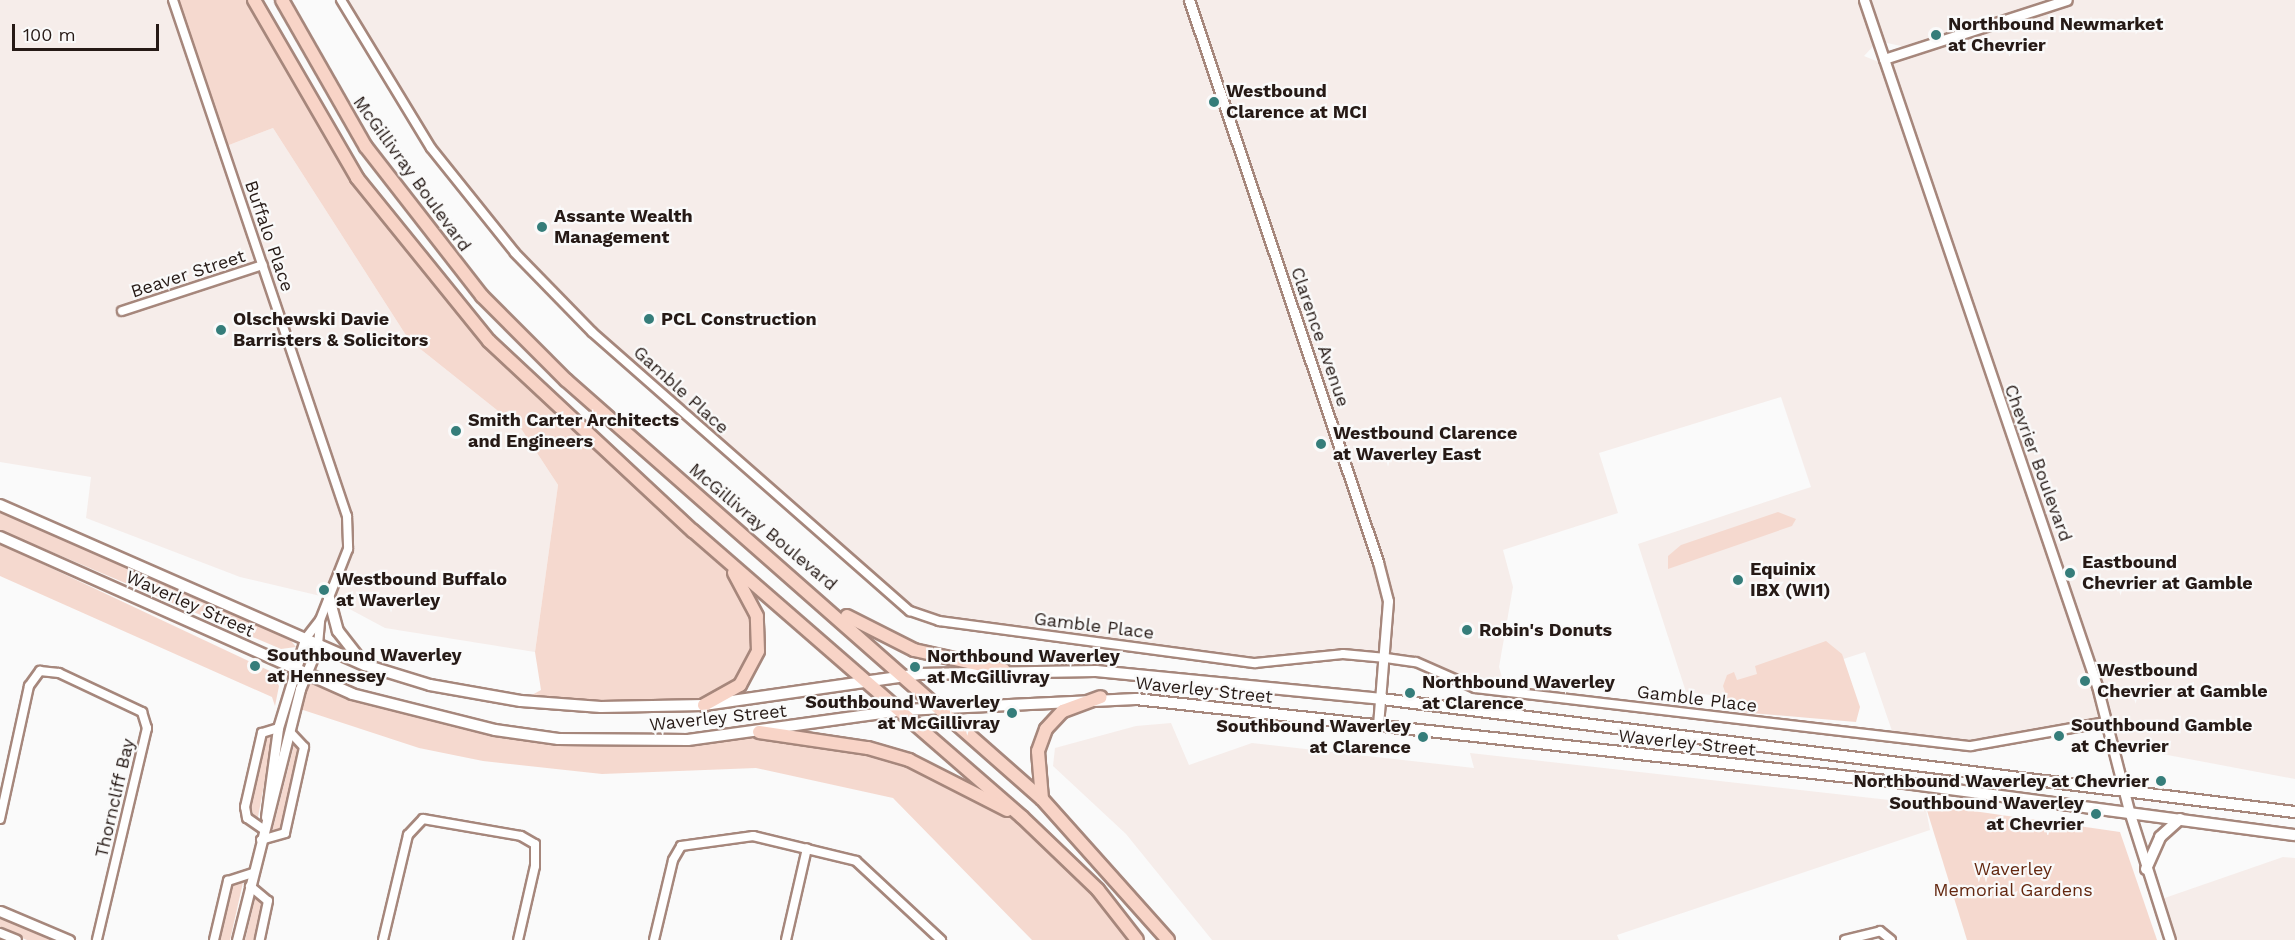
<!DOCTYPE html>
<style>
body{margin:0}
#map{position:relative;width:2295px;height:940px;overflow:hidden;background:#fafafa;font-family:"Work Sans",sans-serif}
div>[style]{position:absolute}
.built>*{inset:0;background:#f6edea}
.green>*{inset:0;background:#f5d9cf}
.roads{filter:drop-shadow(2px 0 #a6877c) drop-shadow(-2px 0 #a6877c) drop-shadow(0 2px #a6877c) drop-shadow(0 -2px #a6877c)}
.minor>*{height:8px;margin:-4px;padding:0 4px;transform-origin:4px;border-radius:4px;background:#fff}
.tertiary>*{height:9px;margin:-4.5px;padding:0 4.5px;transform-origin:4.5px;border-radius:4.5px;background:#fff}
.secondary>*{height:10px;margin:-5px;padding:0 5px;transform-origin:5px;border-radius:5px;background:#fff}
.primary>*{height:12px;margin:-6px;padding:0 6px;transform-origin:6px;border-radius:6px;background:#f8d4c7}
.dots>*{width:16px;height:16px;translate:-50% -50%;box-sizing:border-box;border:3px solid #fafafa;border-radius:50%}
span{translate:-50% -50%;white-space:nowrap;text-align:center;line-height:1.15;-webkit-text-stroke:4.5px #fafafa;paint-order:stroke}
.poi-label{font-size:18px;color:#261a16;font-weight:700}
.left{translate:0 -50%;text-align:left}
.right{translate:-100% -50%;text-align:right}
.street-label{font-size:18px;color:#261a16}
.park-label{font-size:18px;color:#642810}
.scale{position:absolute;left:12px;top:24px;width:147px;height:27px;box-sizing:border-box;border:3px solid #261a16;border-top:0;padding-left:8px;font-size:18px;line-height:21px;white-space:nowrap;color:#261a16;-webkit-text-stroke:4px #fafafa;paint-order:stroke}
</style>
<div id="map">
<div class="built">
<i style="clip-path:polygon(0 0,173px 0,224px 147px,273px 128px,409px 340px,522px 430px,558px 485px,535px 652px,385px 628px,329px 598px,240px 577px,86px 518px,91px 477px,0 462px)"></i>
<i style="clip-path:polygon(evenodd,341px 0,2295px 0,2295px 779px,2109px 744px,2105px 722px,1975px 741px,1892px 731px,1865px 652px,1727px 697px,1686px 692px,1638px 544px,1811px 487px,1781px 397px,1599px 453px,1618px 513px,1503px 550px,1513px 587px,1499px 667px,1505px 688px,1466px 684px,1386px 658px,1343px 654px,1255px 663px,966px 625px,910px 611px,543px 282px,431px 148px,341px 0,1878px 41px,1901px 46px,1886px 65px,1864px 56px,1878px 41px)"></i>
<i style="clip-path:polygon(1171px 723px,1189px 765px,1252px 743px,1474px 768px,1470px 753px,1925px 804px,1930px 830px,1617px 935px,1619px 940px,1212px 940px,1126px 834px,1053px 766px,1055px 748px,1136px 726px)"></i>
<i style="clip-path:polygon(2283px 857px,2295px 858px,2295px 940px,2170px 940px,2156px 901px)"></i>
</div>
<div class="green">
<i style="clip-path:polygon(173px 0,254px 0,320px 121px,457px 306px,741px 581px,760px 635px,745px 679px,704px 705px,521px 701px,541px 690px,535px 652px,558px 485px,522px 430px,409px 340px,273px 128px,224px 147px)"></i>
<i style="clip-path:polygon(0 509px,288px 637px,296px 647px,281px 649px,0 530px)"></i>
<i style="clip-path:polygon(1778px 512px,1796px 519px,1792px 526px,1668px 569px,1668px 556px,1681px 545px)"></i>
<i style="clip-path:polygon(0 544px,272px 672px,279px 686px,275px 706px,272px 697px,0 576px)"></i>
<i style="clip-path:polygon(1826px 641px,1842px 654px,1860px 707px,1856px 722px,1739px 712px,1730px 707px,1723px 686px,1727px 675px,1734px 672px,1737px 680px,1757px 674px,1755px 666px)"></i>
<i style="clip-path:polygon(301px 671px,352px 694px,495px 730px,641px 742px,759px 732px,868px 748px,1022px 817px,1137px 940px,1032px 940px,893px 798px,756px 768px,602px 774px,483px 761px,419px 748px,297px 708px)"></i>
<i style="clip-path:polygon(274px 732px,258px 817px,255px 819px,250px 805px,266px 735px)"></i>
<i style="clip-path:polygon(295px 741px,300px 748px,282px 828px,271px 836px)"></i>
<i style="clip-path:polygon(1925px 804px,2120px 832px,2157px 940px,1967px 940px)"></i>
<i style="clip-path:polygon(244px 878px,230px 940px,219px 940px,231px 884px)"></i>
<i style="clip-path:polygon(256px 895px,264px 907px,256px 940px,245px 940px)"></i>
<i style="clip-path:polygon(0 918px,53px 940px,27px 940px,0 929px)"></i>
</div>
<div class="roads">
<div class="minor">
<i style="left:173px;top:0;width:545px;rotate:71.37deg"></i>
<i style="left:347px;top:516px;width:33px;rotate:88deg"></i>
<i style="left:348px;top:549px;width:76px;rotate:111.5deg"></i>
<i style="left:320px;top:620px;width:24px;rotate:128deg"></i>
<i style="left:341px;top:0;width:173px;rotate:58.7deg"></i>
<i style="left:431px;top:148px;width:134px;rotate:51.3deg"></i>
<i style="left:515px;top:253px;width:110px;rotate:45.7deg"></i>
<i style="left:592px;top:332px;width:423px;rotate:41.3deg"></i>
<i style="left:910px;top:611px;width:31px;rotate:19deg"></i>
<i style="left:939px;top:621px;width:319px;rotate:7.6deg"></i>
<i style="left:1255px;top:663px;width:88px;rotate:-5.8deg"></i>
<i style="left:1343px;top:654px;width:43px;rotate:5.3deg"></i>
<i style="left:1386px;top:658px;width:30px;rotate:8deg"></i>
<i style="left:1416px;top:662px;width:64px;rotate:23.8deg"></i>
<i style="left:1475px;top:688px;width:499px;rotate:6.7deg"></i>
<i style="left:1971px;top:746px;width:137px;rotate:-10.1deg"></i>
<i style="left:122px;top:311px;width:148px;rotate:-18.1deg"></i>
<i style="left:318px;top:645px;width:25px;rotate:-85deg"></i>
<i style="left:0;top:819px;width:136px;rotate:-77.7deg"></i>
<i style="left:29px;top:686px;width:19px;rotate:-54deg"></i>
<i style="left:40px;top:671px;width:19px;rotate:6deg"></i>
<i style="left:59px;top:673px;width:92px;rotate:25.2deg"></i>
<i style="left:142px;top:712px;width:17px;rotate:73deg"></i>
<i style="left:147px;top:728px;width:218px;rotate:103.3deg"></i>
<i style="left:263px;top:829px;width:19px;rotate:-145deg"></i>
<i style="left:247px;top:818px;width:11px;rotate:-100deg"></i>
<i style="left:245px;top:807px;width:76px;rotate:-77.1deg"></i>
<i style="left:262px;top:733px;width:17px;rotate:-17deg"></i>
<i style="left:261px;top:840px;width:25px;rotate:-16deg"></i>
<i style="left:285px;top:833px;width:88px;rotate:-77.5deg"></i>
<i style="left:304px;top:747px;width:19px;rotate:-133deg"></i>
<i style="left:250px;top:886px;width:23px;rotate:40deg"></i>
<i style="left:268px;top:901px;width:40px;rotate:102deg"></i>
<i style="left:0;top:933px;width:18px;rotate:22deg"></i>
<i style="left:214px;top:940px;width:61px;rotate:-76.7deg"></i>
<i style="left:228px;top:881px;width:26px;rotate:-18deg"></i>
<i style="left:383px;top:940px;width:108px;rotate:-76.6deg"></i>
<i style="left:408px;top:835px;width:22px;rotate:-47deg"></i>
<i style="left:423px;top:819px;width:99px;rotate:9.8deg"></i>
<i style="left:521px;top:836px;width:16px;rotate:30deg"></i>
<i style="left:535px;top:844px;width:22px;rotate:90deg"></i>
<i style="left:535px;top:866px;width:76px;rotate:102.9deg"></i>
<i style="left:654px;top:940px;width:82px;rotate:-76.6deg"></i>
<i style="left:673px;top:860px;width:16px;rotate:-60deg"></i>
<i style="left:681px;top:846px;width:73px;rotate:-7.9deg"></i>
<i style="left:753px;top:836px;width:106px;rotate:13.6deg"></i>
<i style="left:856px;top:861px;width:116px;rotate:42.9deg"></i>
<i style="left:786px;top:940px;width:94px;rotate:-77.1deg"></i>
<i style="left:1845px;top:940px;width:36px;rotate:-14deg"></i>
<i style="left:1880px;top:931px;width:14px;rotate:39deg"></i>
</div>
<div class="tertiary">
<i style="left:1189px;top:0;width:593px;rotate:71.41deg"></i>
<i style="left:1378px;top:562px;width:40px;rotate:75.6deg"></i>
<i style="left:1388px;top:601px;width:125px;rotate:94.6deg"></i>
<i style="left:1864px;top:0;width:724px;rotate:71.24deg"></i>
<i style="left:2097px;top:686px;width:129px;rotate:75.6deg"></i>
<i style="left:2129px;top:811px;width:135px;rotate:72.4deg"></i>
<i style="left:1884px;top:59px;width:192px;rotate:-17.9deg"></i>
<i style="left:266px;top:817px;width:90px;rotate:-82.3deg"></i>
<i style="left:278px;top:728px;width:93px;rotate:-73.1deg"></i>
<i style="left:0;top:911px;width:75px;rotate:22.8deg"></i>
<i style="left:237px;top:940px;width:259px;rotate:-75.9deg"></i>
<i style="left:300px;top:689px;width:48px;rotate:-67.8deg"></i>
</div>
<div class="secondary">
<i style="left:0;top:505px;width:399px;rotate:23.7deg"></i>
<i style="left:365px;top:665px;width:68px;rotate:17.1deg"></i>
<i style="left:430px;top:685px;width:92px;rotate:10deg"></i>
<i style="left:521px;top:701px;width:80px;rotate:4.3deg"></i>
<i style="left:601px;top:707px;width:103px;rotate:-1.1deg"></i>
<i style="left:704px;top:705px;width:216px;rotate:-8.2deg"></i>
<i style="left:918px;top:674px;width:178px;rotate:-1deg"></i>
<i style="left:1096px;top:671px;width:287px;rotate:5.6deg"></i>
<i style="left:1382px;top:699px;width:920px;rotate:7.06deg"></i>
<i style="left:0;top:537px;width:385px;rotate:24deg"></i>
<i style="left:352px;top:694px;width:147px;rotate:14.1deg"></i>
<i style="left:495px;top:730px;width:64px;rotate:8.1deg"></i>
<i style="left:558px;top:739px;width:130px;rotate:0.4deg"></i>
<i style="left:688px;top:740px;width:218px;rotate:-7.9deg"></i>
<i style="left:904px;top:710px;width:232px;rotate:-2.7deg"></i>
<i style="left:1136px;top:699px;width:773px;rotate:6.24deg"></i>
<i style="left:1904px;top:783px;width:394px;rotate:7.6deg"></i>
<i style="left:329px;top:598px;width:34px;rotate:75deg"></i>
<i style="left:338px;top:631px;width:41px;rotate:52deg"></i>
<i style="left:2146px;top:869px;width:35px;rotate:-66deg"></i>
<i style="left:2160px;top:837px;width:27px;rotate:-42deg"></i>
</div>
<div class="primary">
<i style="left:254px;top:0;width:206px;rotate:59.9deg"></i>
<i style="left:357px;top:178px;width:210px;rotate:51deg"></i>
<i style="left:489px;top:341px;width:279px;rotate:43deg"></i>
<i style="left:693px;top:531px;width:436px;rotate:41deg"></i>
<i style="left:1022px;top:817px;width:105px;rotate:43.8deg"></i>
<i style="left:1098px;top:890px;width:63px;rotate:52deg"></i>
<i style="left:282px;top:0;width:169px;rotate:60.3deg"></i>
<i style="left:366px;top:147px;width:189px;rotate:52.1deg"></i>
<i style="left:482px;top:296px;width:119px;rotate:45deg"></i>
<i style="left:566px;top:380px;width:634px;rotate:41.36deg"></i>
<i style="left:1042px;top:799px;width:189px;rotate:48.2deg"></i>
<i style="left:847px;top:616px;width:75px;rotate:26.9deg"></i>
<i style="left:914px;top:650px;width:92px;rotate:12.5deg"></i>
<i style="left:704px;top:705px;width:41px;rotate:-29.1deg"></i>
<i style="left:740px;top:685px;width:38px;rotate:-62deg"></i>
<i style="left:758px;top:651px;width:35px;rotate:-92deg"></i>
<i style="left:757px;top:616px;width:49px;rotate:-118.1deg"></i>
<i style="left:759px;top:732px;width:110px;rotate:8.4deg"></i>
<i style="left:868px;top:748px;width:43px;rotate:16.3deg"></i>
<i style="left:909px;top:760px;width:110px;rotate:27deg"></i>
<i style="left:1042px;top:799px;width:48px;rotate:-94.8deg"></i>
<i style="left:1038px;top:751px;width:23px;rotate:-70deg"></i>
<i style="left:1046px;top:729px;width:25px;rotate:-47deg"></i>
<i style="left:1063px;top:711px;width:40px;rotate:-20.2deg"></i>
</div>
</div>
<div class="dots">
<i style="left:1936px;top:35px;background:#357d7a"></i>
<i style="left:1214px;top:102px;background:#357d7a"></i>
<i style="left:542px;top:227px;background:#357d7a"></i>
<i style="left:649px;top:319px;background:#357d7a"></i>
<i style="left:221px;top:330px;background:#357d7a"></i>
<i style="left:456px;top:431px;background:#357d7a"></i>
<i style="left:1321px;top:444px;background:#357d7a"></i>
<i style="left:2070px;top:573px;background:#357d7a"></i>
<i style="left:1738px;top:580px;background:#357d7a"></i>
<i style="left:324px;top:590px;background:#357d7a"></i>
<i style="left:1467px;top:630px;background:#357d7a"></i>
<i style="left:255px;top:666px;background:#357d7a"></i>
<i style="left:915px;top:667px;background:#357d7a"></i>
<i style="left:2085px;top:681px;background:#357d7a"></i>
<i style="left:1410px;top:693px;background:#357d7a"></i>
<i style="left:1012px;top:713px;background:#357d7a"></i>
<i style="left:2059px;top:736px;background:#357d7a"></i>
<i style="left:1423px;top:737px;background:#357d7a"></i>
<i style="left:2161px;top:781px;background:#357d7a"></i>
<i style="left:2096px;top:814px;background:#357d7a"></i>
</div>
<div class="poi-label">
<span class="left" style="left:1948px;top:35px">Northbound Newmarket<br>at Chevrier</span>
<span class="left" style="left:1226px;top:102px">Westbound<br>Clarence at MCI</span>
<span class="left" style="left:554px;top:227px">Assante Wealth<br>Management</span>
<span class="left" style="left:661px;top:319px">PCL Construction</span>
<span class="left" style="left:233px;top:330px">Olschewski Davie<br>Barristers &amp; Solicitors</span>
<span class="left" style="left:468px;top:431px">Smith Carter Architects<br>and Engineers</span>
<span class="left" style="left:1333px;top:444px">Westbound Clarence<br>at Waverley East</span>
<span class="left" style="left:2082px;top:573px">Eastbound<br>Chevrier at Gamble</span>
<span class="left" style="left:1750px;top:580px">Equinix<br>IBX (WI1)</span>
<span class="left" style="left:336px;top:590px">Westbound Buffalo<br>at Waverley</span>
<span class="left" style="left:1479px;top:630px">Robin's Donuts</span>
<span class="left" style="left:267px;top:666px">Southbound Waverley<br>at Hennessey</span>
<span class="left" style="left:927px;top:667px">Northbound Waverley<br>at McGillivray</span>
<span class="left" style="left:2097px;top:681px">Westbound<br>Chevrier at Gamble</span>
<span class="left" style="left:1422px;top:693px">Northbound Waverley<br>at Clarence</span>
<span class="right" style="left:1000px;top:713px">Southbound Waverley<br>at McGillivray</span>
<span class="left" style="left:2071px;top:736px">Southbound Gamble<br>at Chevrier</span>
<span class="right" style="left:1411px;top:737px">Southbound Waverley<br>at Clarence</span>
<span class="right" style="left:2149px;top:781px">Northbound Waverley at Chevrier</span>
<span class="right" style="left:2084px;top:814px">Southbound Waverley<br>at Chevrier</span>
</div>
<div class="street-label">
<span style="left:412px;top:174px;rotate:54deg">McGillivray Boulevard</span>
<span style="left:269px;top:236px;rotate:71deg">Buffalo Place</span>
<span style="left:188px;top:274px;rotate:-18deg">Beaver Street</span>
<span style="left:1320px;top:337px;rotate:71deg">Clarence Avenue</span>
<span style="left:681px;top:390px;rotate:42deg">Gamble Place</span>
<span style="left:2038px;top:463px;rotate:70deg">Chevrier Boulevard</span>
<span style="left:763px;top:527px;rotate:40deg">McGillivray Boulevard</span>
<span style="left:190px;top:604px;rotate:24deg">Waverley Street</span>
<span style="left:1094px;top:626px;rotate:7deg">Gamble Place</span>
<span style="left:1204px;top:690px;rotate:6deg">Waverley Street</span>
<span style="left:1697px;top:699px;rotate:7deg">Gamble Place</span>
<span style="left:718px;top:718px;rotate:-6deg">Waverley Street</span>
<span style="left:1687px;top:743px;rotate:6deg">Waverley Street</span>
<span style="left:115px;top:798px;rotate:-77deg">Thorncliff Bay</span>
</div>
<div class="park-label">
<span style="left:2013px;top:880px">Waverley<br>Memorial Gardens</span>
</div>
<div class="scale">100 m</div>
</div>
